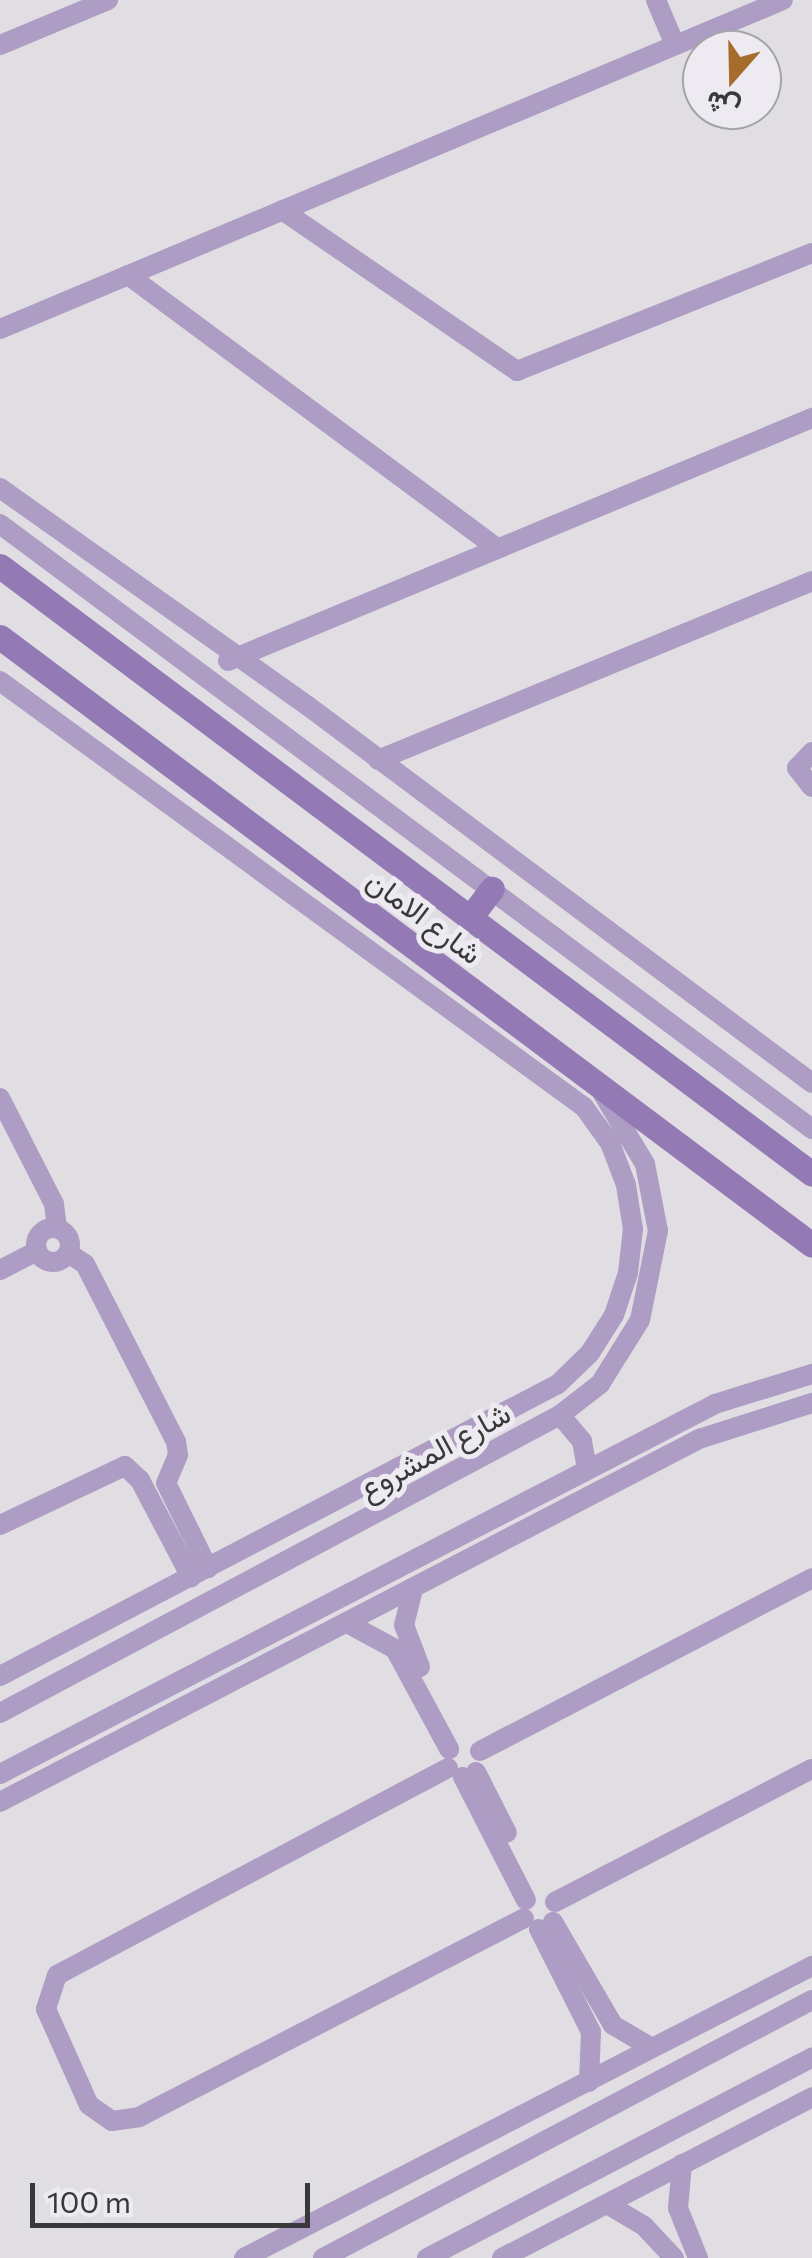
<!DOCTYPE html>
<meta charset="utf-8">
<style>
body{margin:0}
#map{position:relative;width:812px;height:2258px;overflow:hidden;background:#e0dee3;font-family:Commissioner,Vazirmatn,sans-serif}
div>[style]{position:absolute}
.street>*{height:20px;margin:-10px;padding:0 10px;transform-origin:10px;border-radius:10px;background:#ad9cc3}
.street>.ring{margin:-10px;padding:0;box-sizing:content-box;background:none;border:20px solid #ad9cc3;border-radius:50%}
.secondary>*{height:25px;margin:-12.5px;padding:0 12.5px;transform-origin:12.5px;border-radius:12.5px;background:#947ab4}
span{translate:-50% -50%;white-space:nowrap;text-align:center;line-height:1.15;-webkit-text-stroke:10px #edebf1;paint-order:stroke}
.street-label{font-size:30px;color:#39383a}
.north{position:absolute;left:682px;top:30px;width:100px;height:100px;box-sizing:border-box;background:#edebf1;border:2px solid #a5a3a8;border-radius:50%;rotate:200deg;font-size:28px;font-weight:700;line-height:40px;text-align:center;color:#39383a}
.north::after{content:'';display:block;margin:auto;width:35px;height:45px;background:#a66c2c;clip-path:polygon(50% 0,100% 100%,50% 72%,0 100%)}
.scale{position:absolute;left:30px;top:2183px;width:280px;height:45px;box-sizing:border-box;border:5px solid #39383a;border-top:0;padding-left:12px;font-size:30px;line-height:35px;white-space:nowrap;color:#39383a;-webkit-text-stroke:8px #edebf1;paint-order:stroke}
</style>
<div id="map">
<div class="street">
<i style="left:656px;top:0;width:49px;rotate:67.1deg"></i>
<i style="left:0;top:45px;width:117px;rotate:-22.6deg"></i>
<i style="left:282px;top:210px;width:285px;rotate:34.4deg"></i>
<i style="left:517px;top:371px;width:318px;rotate:-21.8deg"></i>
<i style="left:128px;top:275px;width:458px;rotate:36.5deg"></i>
<i style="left:0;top:329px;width:849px;rotate:-22.79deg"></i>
<i style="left:0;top:488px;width:377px;rotate:35.3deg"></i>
<i style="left:308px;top:706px;width:629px;rotate:36.8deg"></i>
<i style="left:0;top:524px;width:1013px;rotate:36.69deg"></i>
<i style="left:228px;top:661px;width:633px;rotate:-22.59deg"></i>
<i style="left:0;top:681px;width:723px;rotate:36.11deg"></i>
<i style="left:584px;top:1107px;width:44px;rotate:54.2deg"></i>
<i style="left:610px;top:1143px;width:45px;rotate:69.1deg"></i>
<i style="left:626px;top:1185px;width:45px;rotate:81deg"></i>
<i style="left:633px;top:1229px;width:44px;rotate:96.5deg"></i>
<i style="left:628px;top:1273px;width:44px;rotate:108.4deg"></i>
<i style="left:614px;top:1315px;width:45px;rotate:122.3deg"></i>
<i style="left:590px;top:1353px;width:45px;rotate:135.9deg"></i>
<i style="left:558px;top:1384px;width:630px;rotate:152.38deg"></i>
<i style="left:812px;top:752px;width:22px;rotate:133deg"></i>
<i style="left:797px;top:768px;width:24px;rotate:52deg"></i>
<i style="left:378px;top:760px;width:469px;rotate:-22.4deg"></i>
<i style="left:0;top:1098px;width:119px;rotate:63deg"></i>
<i style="left:54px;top:1204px;width:24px;rotate:83deg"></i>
<i class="ring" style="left:36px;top:1228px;width:14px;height:14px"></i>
<i style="left:68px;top:1253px;width:20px;rotate:33deg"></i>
<i style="left:85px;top:1264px;width:200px;rotate:62.9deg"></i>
<i style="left:176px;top:1442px;width:13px;rotate:81deg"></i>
<i style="left:178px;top:1455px;width:30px;rotate:113deg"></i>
<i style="left:166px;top:1483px;width:95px;rotate:63.7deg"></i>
<i style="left:0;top:1270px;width:42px;rotate:-27.2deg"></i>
<i style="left:560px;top:1415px;width:34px;rotate:50deg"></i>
<i style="left:582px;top:1441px;width:28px;rotate:80deg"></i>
<i style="left:0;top:1525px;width:138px;rotate:-25.3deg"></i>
<i style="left:125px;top:1466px;width:21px;rotate:43deg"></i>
<i style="left:140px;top:1480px;width:110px;rotate:62.3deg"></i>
<i style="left:413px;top:1589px;width:37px;rotate:104deg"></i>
<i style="left:404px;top:1625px;width:45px;rotate:69.1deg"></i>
<i style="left:347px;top:1623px;width:55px;rotate:28.4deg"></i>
<i style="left:395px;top:1649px;width:114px;rotate:61.6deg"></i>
<i style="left:0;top:1713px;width:634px;rotate:-28.02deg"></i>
<i style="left:560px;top:1415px;width:51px;rotate:-37.8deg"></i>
<i style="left:600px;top:1384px;width:75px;rotate:-58deg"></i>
<i style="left:640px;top:1320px;width:91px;rotate:-78.6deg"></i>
<i style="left:658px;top:1231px;width:68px;rotate:-101deg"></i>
<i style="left:645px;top:1164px;width:82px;rotate:-121deg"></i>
<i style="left:480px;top:1751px;width:374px;rotate:-27.5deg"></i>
<i style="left:448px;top:1768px;width:442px;rotate:152.1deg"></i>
<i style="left:57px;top:1975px;width:36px;rotate:108deg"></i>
<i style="left:46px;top:2009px;width:105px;rotate:65.9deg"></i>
<i style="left:89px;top:2105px;width:28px;rotate:35deg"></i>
<i style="left:112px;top:2121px;width:27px;rotate:-8deg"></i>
<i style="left:139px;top:2117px;width:433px;rotate:-27.3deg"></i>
<i style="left:476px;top:1772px;width:68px;rotate:63.1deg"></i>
<i style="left:0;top:1774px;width:805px;rotate:-27.36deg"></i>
<i style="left:715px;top:1404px;width:102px;rotate:-17.2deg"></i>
<i style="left:463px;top:1777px;width:138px;rotate:62.9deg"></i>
<i style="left:0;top:1802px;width:788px;rotate:-27.44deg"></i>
<i style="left:699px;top:1439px;width:119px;rotate:-17.7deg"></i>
<i style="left:555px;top:1902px;width:289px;rotate:-27.4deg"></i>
<i style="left:553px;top:1922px;width:119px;rotate:59.8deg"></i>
<i style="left:613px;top:2025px;width:45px;rotate:30.5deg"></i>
<i style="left:539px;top:1929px;width:115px;rotate:63.2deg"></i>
<i style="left:591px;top:2032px;width:50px;rotate:92.3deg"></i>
<i style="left:682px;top:2164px;width:44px;rotate:95.2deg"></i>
<i style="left:678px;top:2208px;width:54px;rotate:68.2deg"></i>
<i style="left:607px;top:2204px;width:43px;rotate:30.7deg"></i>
<i style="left:644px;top:2226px;width:44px;rotate:46.8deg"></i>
<i style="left:244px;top:2258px;width:639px;rotate:-27.21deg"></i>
<i style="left:323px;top:2258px;width:553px;rotate:-27.82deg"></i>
<i style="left:427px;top:2258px;width:434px;rotate:-27.5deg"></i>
<i style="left:502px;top:2258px;width:349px;rotate:-27.4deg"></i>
</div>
<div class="secondary">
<i style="left:0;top:566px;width:1014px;rotate:36.82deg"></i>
<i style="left:0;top:637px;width:1014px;rotate:36.82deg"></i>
<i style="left:469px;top:919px;width:38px;rotate:-53deg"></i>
</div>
<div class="street-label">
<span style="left:425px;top:916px;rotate:37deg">شارع الامان</span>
<span style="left:434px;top:1450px;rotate:-29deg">شارع المشروع</span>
</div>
<div class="north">ش</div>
<div class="scale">100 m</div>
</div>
